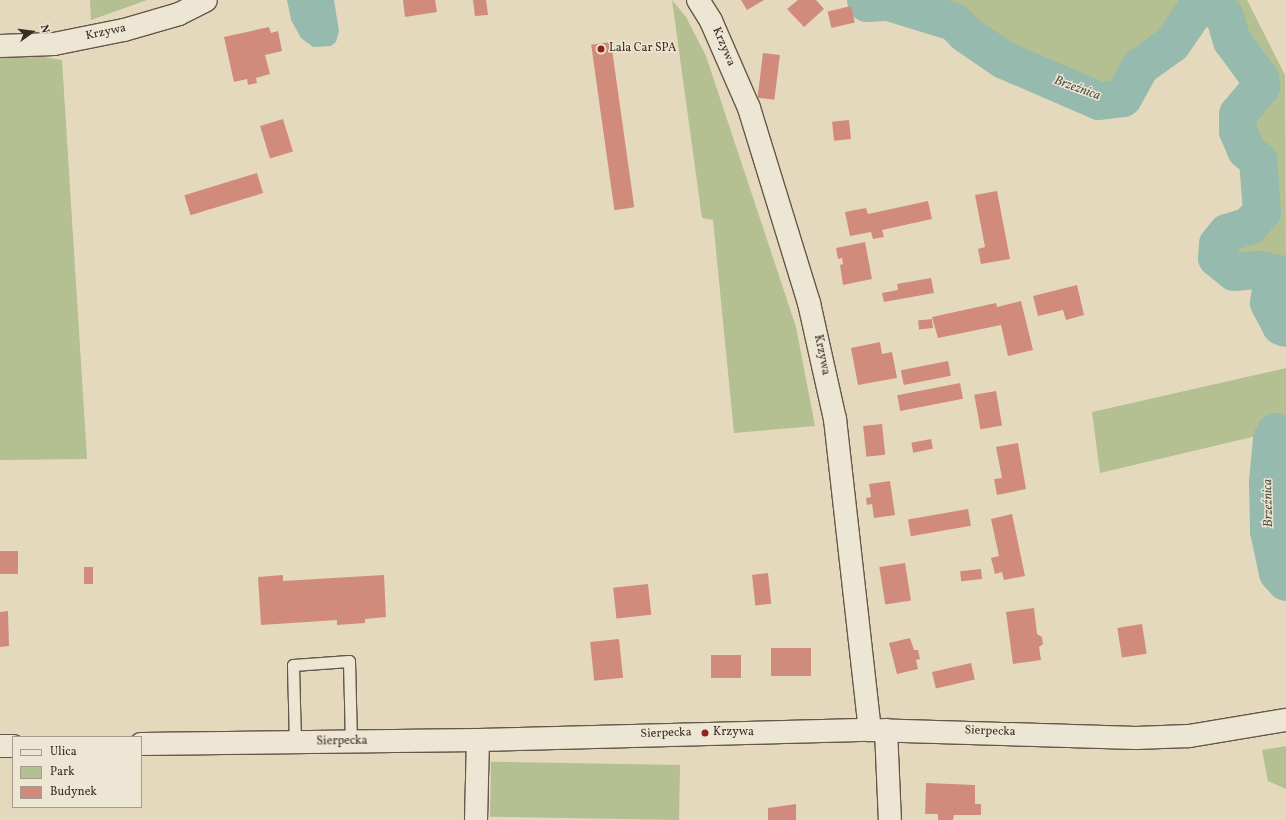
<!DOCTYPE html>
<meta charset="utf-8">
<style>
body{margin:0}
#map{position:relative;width:1286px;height:820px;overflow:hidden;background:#e5d9bd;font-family:Vollkorn,serif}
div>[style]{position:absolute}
.green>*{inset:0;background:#b4bf92;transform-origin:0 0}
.water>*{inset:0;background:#96baad}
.river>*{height:38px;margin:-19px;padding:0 19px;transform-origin:19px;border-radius:19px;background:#96baad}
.building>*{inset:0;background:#d18b7c;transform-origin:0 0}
.roads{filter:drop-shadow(1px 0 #66574a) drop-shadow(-1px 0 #66574a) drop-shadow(0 1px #66574a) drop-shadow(0 -1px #66574a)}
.lane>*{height:11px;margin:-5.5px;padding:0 5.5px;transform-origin:5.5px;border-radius:5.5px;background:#eee6d4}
.street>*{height:22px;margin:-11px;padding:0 11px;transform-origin:11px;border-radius:11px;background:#eee6d4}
.secondary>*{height:22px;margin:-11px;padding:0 11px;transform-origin:11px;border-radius:11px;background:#eee6d4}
.dots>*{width:11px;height:11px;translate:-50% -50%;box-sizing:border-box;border:2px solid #eee6d4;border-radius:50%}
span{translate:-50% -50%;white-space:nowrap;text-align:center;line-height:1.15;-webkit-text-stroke:3px #eee6d4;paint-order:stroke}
.street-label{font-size:12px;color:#3b2c23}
.poi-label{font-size:12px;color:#3b2c23}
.left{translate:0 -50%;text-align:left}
.water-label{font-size:13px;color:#525046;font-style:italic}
.legend{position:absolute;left:12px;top:736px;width:130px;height:72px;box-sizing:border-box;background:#eee6d4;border:1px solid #a69c8d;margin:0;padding:5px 7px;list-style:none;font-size:12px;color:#3b2c23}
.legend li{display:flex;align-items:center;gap:8px;height:20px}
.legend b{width:20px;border:1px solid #a69c8d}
.north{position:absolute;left:12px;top:12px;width:40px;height:40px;-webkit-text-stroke:3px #eee6d4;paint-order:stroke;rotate:76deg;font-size:11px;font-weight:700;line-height:16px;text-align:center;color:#3b2c23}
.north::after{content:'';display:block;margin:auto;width:14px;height:18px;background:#3b2c23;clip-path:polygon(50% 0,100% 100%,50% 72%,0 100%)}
</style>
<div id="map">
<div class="green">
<i style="clip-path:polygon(90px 0,147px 0,91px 20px)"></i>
<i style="clip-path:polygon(672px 0,686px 17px,706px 56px,796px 327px,815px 426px,734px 433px,713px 220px,702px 218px)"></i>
<i style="clip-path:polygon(874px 0,1195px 0,1168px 41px,1136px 63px,1121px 94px,1105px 96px,1005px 56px,970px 34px,952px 16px,894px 0)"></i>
<i style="clip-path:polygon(1213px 0,1247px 0,1285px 75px,1286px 272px,1256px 264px,1235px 268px,1222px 255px,1221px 247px,1229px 236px,1250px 230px,1265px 214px,1264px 163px,1249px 145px,1243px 128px,1245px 111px,1260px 95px,1266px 82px,1234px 34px,1228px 13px)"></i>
<i style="clip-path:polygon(13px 52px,62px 60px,87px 459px,0 460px,0 53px)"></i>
<i style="clip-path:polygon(1286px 290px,1286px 323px,1273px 297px,1275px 293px)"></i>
<i style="clip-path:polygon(1286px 368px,1286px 431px,1276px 425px,1269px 433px,1100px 473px,1092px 412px)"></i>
<i style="clip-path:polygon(1278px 437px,1286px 440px,1286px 574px,1275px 526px)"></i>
<i style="clip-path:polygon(1286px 746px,1286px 789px,1268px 781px,1262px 750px)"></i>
<i style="left:680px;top:765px;width:55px;height:189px;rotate:91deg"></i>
</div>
<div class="water">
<i style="clip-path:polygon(287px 0,334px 0,339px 31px,336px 42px,331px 46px,313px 47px,301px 38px,291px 20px)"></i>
</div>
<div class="river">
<i style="left:866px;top:0;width:3px;rotate:72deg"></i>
<i style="left:867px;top:3px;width:22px;rotate:-3deg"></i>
<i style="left:889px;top:2px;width:68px;rotate:17.1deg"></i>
<i style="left:954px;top:22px;width:17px;rotate:45deg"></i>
<i style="left:966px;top:34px;width:46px;rotate:34.4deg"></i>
<i style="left:1004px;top:60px;width:103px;rotate:23.3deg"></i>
<i style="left:1099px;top:101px;width:24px;rotate:-7deg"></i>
<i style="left:1123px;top:98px;width:35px;rotate:-61deg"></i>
<i style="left:1140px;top:67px;width:39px;rotate:-36deg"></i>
<i style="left:1172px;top:44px;width:42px;rotate:-55.6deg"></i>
<i style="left:1196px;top:9px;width:11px;rotate:-41deg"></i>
<i style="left:1204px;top:2px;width:13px;rotate:32deg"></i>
<i style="left:1215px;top:9px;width:13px;rotate:39deg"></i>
<i style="left:1225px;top:17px;width:25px;rotate:74deg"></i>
<i style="left:1232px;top:41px;width:47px;rotate:53.6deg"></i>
<i style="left:1260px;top:79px;width:8px;rotate:83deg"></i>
<i style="left:1261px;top:87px;width:35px;rotate:130deg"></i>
<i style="left:1238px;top:114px;width:17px;rotate:90deg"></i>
<i style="left:1238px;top:131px;width:21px;rotate:67deg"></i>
<i style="left:1246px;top:150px;width:16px;rotate:40deg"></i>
<i style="left:1258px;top:160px;width:52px;rotate:85.6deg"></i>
<i style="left:1262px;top:212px;width:19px;rotate:133deg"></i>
<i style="left:1249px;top:226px;width:23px;rotate:162deg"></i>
<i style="left:1227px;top:233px;width:14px;rotate:129deg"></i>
<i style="left:1218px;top:244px;width:14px;rotate:94deg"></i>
<i style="left:1217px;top:258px;width:22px;rotate:39deg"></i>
<i style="left:1234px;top:272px;width:24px;rotate:-5deg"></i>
<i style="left:1258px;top:270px;width:25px;rotate:11deg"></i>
<i style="left:1283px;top:275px;width:7px;rotate:63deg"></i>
<i style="left:1286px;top:282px;width:5px;rotate:101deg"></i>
<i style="left:1285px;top:287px;width:14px;rotate:172deg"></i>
<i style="left:1271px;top:289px;width:14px;rotate:98deg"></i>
<i style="left:1269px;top:303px;width:26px;rotate:62deg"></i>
<i style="left:1281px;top:326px;width:5px;rotate:22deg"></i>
<i style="left:1286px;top:436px;width:11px;rotate:-158deg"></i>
<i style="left:1276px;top:432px;width:8px;rotate:120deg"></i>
<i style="left:1272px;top:439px;width:43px;rotate:95.3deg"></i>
<i style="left:1268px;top:482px;width:49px;rotate:88.8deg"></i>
<i style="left:1269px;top:531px;width:43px;rotate:77.9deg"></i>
<i style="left:1278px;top:573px;width:12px;rotate:48deg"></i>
</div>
<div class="building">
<i style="clip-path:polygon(403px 0,435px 0,437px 12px,405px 17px)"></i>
<i style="clip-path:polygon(473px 0,486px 0,488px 15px,475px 16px)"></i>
<i style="clip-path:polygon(741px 0,764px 0,747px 10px)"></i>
<i style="clip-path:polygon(798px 0,816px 0,824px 9px,804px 27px,787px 9px)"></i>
<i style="left:851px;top:6px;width:17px;height:24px;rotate:77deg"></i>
<i style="clip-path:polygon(269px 27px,271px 33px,278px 31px,282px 51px,265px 55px,270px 74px,256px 78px,257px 83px,248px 85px,247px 79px,234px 82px,224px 37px)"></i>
<i style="left:611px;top:42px;width:167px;height:20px;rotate:82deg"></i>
<i style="left:763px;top:53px;width:17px;height:45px;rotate:7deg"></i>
<i style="left:283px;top:119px;width:34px;height:24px;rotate:73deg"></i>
<i style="left:849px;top:120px;width:19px;height:17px;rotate:84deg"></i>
<i style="left:257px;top:173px;width:21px;height:76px;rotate:73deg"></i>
<i style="clip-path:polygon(997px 191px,1010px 259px,981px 264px,978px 249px,985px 247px,975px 195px)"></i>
<i style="clip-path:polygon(928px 201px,932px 219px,882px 230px,884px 237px,873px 239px,871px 232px,850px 236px,845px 212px,866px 208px,868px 214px)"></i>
<i style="clip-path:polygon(865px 242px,872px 279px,843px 285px,840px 265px,843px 264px,842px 258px,838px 259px,836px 248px)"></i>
<i style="clip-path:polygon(931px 278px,934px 293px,884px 302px,882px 293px,898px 290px,897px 284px)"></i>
<i style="clip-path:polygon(1077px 285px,1084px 315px,1066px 320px,1063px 310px,1038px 316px,1033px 296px)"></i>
<i style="clip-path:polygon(1021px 301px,1033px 350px,1008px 356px,1001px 325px,938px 338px,932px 317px,996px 303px,997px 307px)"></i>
<i style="left:932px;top:319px;width:9px;height:14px;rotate:84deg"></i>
<i style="clip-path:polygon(880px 342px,882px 354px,892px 352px,897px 378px,858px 385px,851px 348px)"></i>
<i style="left:948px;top:361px;width:15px;height:48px;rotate:79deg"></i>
<i style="left:960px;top:383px;width:16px;height:64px;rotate:79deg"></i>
<i style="left:996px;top:391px;width:35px;height:22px;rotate:80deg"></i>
<i style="left:882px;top:424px;width:31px;height:19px;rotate:84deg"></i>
<i style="left:931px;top:439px;width:10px;height:20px;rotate:79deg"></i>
<i style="clip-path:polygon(1018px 443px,1026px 489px,997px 495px,994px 479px,1002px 478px,996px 447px)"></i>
<i style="clip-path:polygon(890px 481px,895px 515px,874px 518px,872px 504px,867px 505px,866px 498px,871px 497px,869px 484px)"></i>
<i style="left:968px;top:509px;width:17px;height:61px;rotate:80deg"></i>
<i style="clip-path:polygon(1012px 514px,1025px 576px,1004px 580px,1002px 572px,995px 574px,991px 558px,999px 556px,991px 519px)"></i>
<i style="left:0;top:551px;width:18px;height:23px"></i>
<i style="left:905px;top:563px;width:38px;height:26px;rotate:81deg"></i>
<i style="left:84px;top:567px;width:9px;height:17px"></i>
<i style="left:981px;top:569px;width:10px;height:21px;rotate:84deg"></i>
<i style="left:768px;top:573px;width:31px;height:16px;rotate:84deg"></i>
<i style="clip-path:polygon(283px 575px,283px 581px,384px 575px,386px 617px,365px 619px,365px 623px,337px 625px,337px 620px,261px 625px,258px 577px)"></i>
<i style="left:648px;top:584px;width:31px;height:35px;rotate:84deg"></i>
<i style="clip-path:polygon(1034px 608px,1037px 634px,1042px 637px,1043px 644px,1039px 647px,1041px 660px,1013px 664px,1006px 612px)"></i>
<i style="clip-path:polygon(8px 611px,9px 646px,0 647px,0 612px)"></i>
<i style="left:1142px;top:624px;width:30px;height:25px;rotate:81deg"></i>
<i style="clip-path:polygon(910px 638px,914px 650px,918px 650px,920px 659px,916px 660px,918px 669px,897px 674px,889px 643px)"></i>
<i style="left:619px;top:639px;width:39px;height:29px;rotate:84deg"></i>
<i style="left:811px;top:648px;width:28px;height:40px;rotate:90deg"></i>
<i style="left:711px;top:655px;width:30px;height:23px"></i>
<i style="left:971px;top:663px;width:17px;height:40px;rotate:77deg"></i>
<i style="clip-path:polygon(926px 783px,975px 785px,975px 804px,981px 804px,981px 815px,954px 815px,953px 820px,938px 820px,938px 814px,925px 814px)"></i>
<i style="clip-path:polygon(796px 804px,796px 820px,768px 820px,768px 808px)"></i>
</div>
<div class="roads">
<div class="lane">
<i style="left:295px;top:742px;width:77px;rotate:-91.5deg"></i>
<i style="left:293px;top:665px;width:56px;rotate:-4.1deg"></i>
<i style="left:349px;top:661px;width:80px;rotate:88.6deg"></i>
</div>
<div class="street">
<i style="left:698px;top:0;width:25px;rotate:58deg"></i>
<i style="left:711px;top:21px;width:95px;rotate:66.4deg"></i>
<i style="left:749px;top:108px;width:204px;rotate:72.9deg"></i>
<i style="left:809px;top:303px;width:119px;rotate:77.4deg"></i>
<i style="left:835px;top:419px;width:313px;rotate:83.6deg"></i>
<i style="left:0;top:46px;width:54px;rotate:-2.1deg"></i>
<i style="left:54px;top:44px;width:71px;rotate:-11.3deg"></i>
<i style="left:124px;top:30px;width:57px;rotate:-16.2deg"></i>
<i style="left:179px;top:14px;width:30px;rotate:-27deg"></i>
<i style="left:886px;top:730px;width:90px;rotate:87.5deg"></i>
<i style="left:476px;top:820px;width:80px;rotate:-88.6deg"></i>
</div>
<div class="secondary">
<i style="left:141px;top:744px;width:337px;rotate:-0.7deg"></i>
<i style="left:478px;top:740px;width:392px;rotate:-1.5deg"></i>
<i style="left:870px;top:730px;width:266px;rotate:1.7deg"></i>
<i style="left:1136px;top:738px;width:53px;rotate:-2.2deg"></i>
<i style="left:1189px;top:736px;width:98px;rotate:-9.4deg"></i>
<i style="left:0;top:746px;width:13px"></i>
</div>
</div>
<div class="dots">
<i style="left:601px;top:49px;background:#8f2418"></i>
<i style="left:705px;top:733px;background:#8f2418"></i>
</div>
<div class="street-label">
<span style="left:106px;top:33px;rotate:-12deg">Krzywa</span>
<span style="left:723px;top:47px;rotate:67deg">Krzywa</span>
<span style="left:821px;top:355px;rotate:78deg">Krzywa</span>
<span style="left:990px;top:732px;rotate:2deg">Sierpecka</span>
<span style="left:666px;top:734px;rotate:-2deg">Sierpecka</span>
<span style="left:342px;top:742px;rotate:-1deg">Sierpecka</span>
</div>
<div class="poi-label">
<span class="left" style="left:609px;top:49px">Lala Car SPA</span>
<span class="left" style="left:713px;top:733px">Krzywa</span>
</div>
<div class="water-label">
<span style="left:1077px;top:89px;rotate:20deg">Brzeźnica</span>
<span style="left:1269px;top:503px;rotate:-91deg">Brzeźnica</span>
</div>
<ul class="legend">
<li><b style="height:5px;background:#eee6d4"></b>Ulica</li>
<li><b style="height:11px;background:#b4bf92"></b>Park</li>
<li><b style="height:11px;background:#d18b7c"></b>Budynek</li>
</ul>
<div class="north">N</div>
</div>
